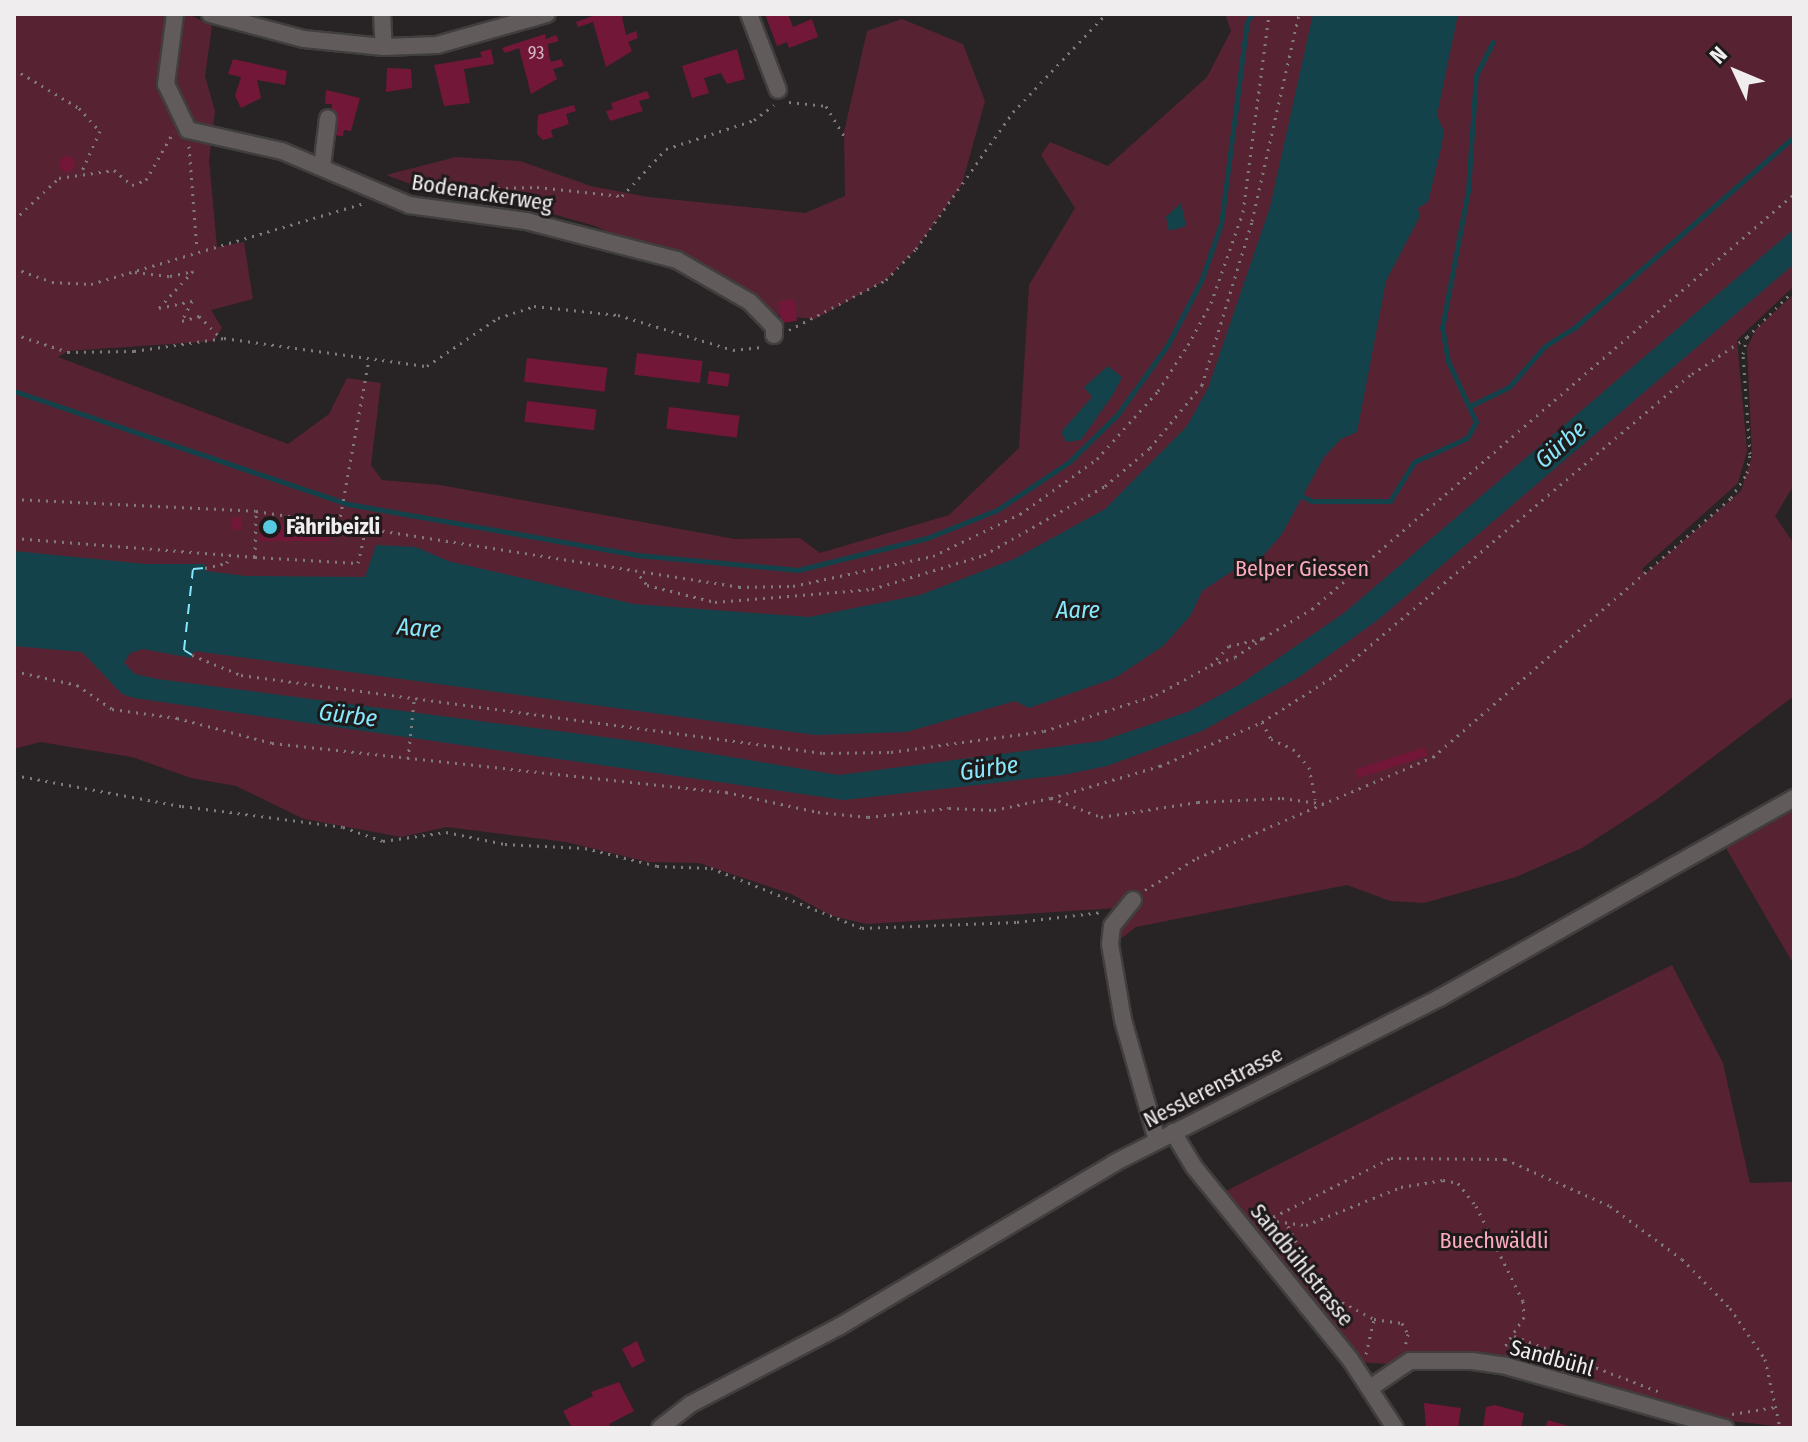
<!DOCTYPE html>
<meta charset="utf-8">
<style>
body{margin:0}
#map{position:relative;width:1808px;height:1442px;overflow:hidden;background:#282324;font-family:"Fira Sans Condensed",sans-serif}
div>[style]{position:absolute}
.green>*{inset:0;background:#572332}
.water>*{inset:0;background:#13424b}
.stream>*{height:5px;margin:-2.5px;padding:0 2.5px;transform-origin:2.5px;border-radius:2.5px;background:#13424b}
.ferry>*{height:2px;margin-top:-1px;transform-origin:0;background:repeating-linear-gradient(90deg,#87e7fb 0 10px,transparent 0 18px)}
.building>*{inset:0;background:#731739;transform-origin:0 0}
.round{border-radius:50%}
.path>*{height:3px;margin-top:-1.5px;transform-origin:0;background:repeating-linear-gradient(90deg,#7f7b7c 0 2px,transparent 0 8px)}
.roads{filter:drop-shadow(2px 0 #413e3e) drop-shadow(-2px 0 #413e3e) drop-shadow(0 2px #413e3e) drop-shadow(0 -2px #413e3e)}
.minor>*{height:16px;margin:-8px;padding:0 8px;transform-origin:8px;border-radius:8px;background:#615b5c}
.dots>*{width:22px;height:22px;translate:-50% -50%;box-sizing:border-box;border:4px solid #1e1a1b;border-radius:50%}
span{translate:-50% -50%;white-space:nowrap;text-align:center;line-height:1.15;-webkit-text-stroke:6px #1e1a1b;paint-order:stroke}
.number-label{font-size:18px;color:#d1b8c1}
.number-label span{-webkit-text-stroke-width:0}
.street-label{font-size:22px;color:#f0edee}
.poi-label{font-size:22px;color:#f0edee;font-weight:700}
.left{translate:0 -50%;text-align:left}
.park-label{font-size:22px;color:#faabbd}
.water-label{font-size:24px;color:#87e7fb;font-style:italic}
.frame{position:absolute;inset:0;border:16px solid #f0edee;pointer-events:none}
.north{position:absolute;left:1696px;top:32px;width:80px;height:80px;-webkit-text-stroke:6px #1e1a1b;paint-order:stroke;rotate:314deg;font-size:22px;font-weight:700;line-height:32px;text-align:center;color:#f0edee}
.north::after{content:'';display:block;margin:auto;width:28px;height:36px;background:#f0edee;clip-path:polygon(50% 0,100% 100%,50% 72%,0 100%)}
</style>
<div id="map">
<div class="green">
<i style="clip-path:polygon(14px 14px,188px 14px,212px 26px,205px 76px,215px 111px,209px 160px,217px 247px,244px 242px,253px 299px,211px 310px,222px 328px,214px 341px,68px 351px,58px 357px,288px 444px,329px 414px,347px 378px,381px 383px,371px 465px,382px 480px,440px 485px,735px 539px,800px 538px,820px 553px,949px 515px,1019px 448px,1029px 285px,1075px 208px,1041px 155px,1050px 142px,1108px 166px,1207px 77px,1231px 31px,1225px 14px,1794px 14px,1794px 286px,1737px 340px,1747px 451px,1738px 483px,1642px 569px,1646px 573px,1741px 491px,1752px 456px,1747px 348px,1756px 329px,1794px 294px,1794px 485px,1775px 516px,1794px 544px,1794px 696px,1656px 800px,1582px 848px,1516px 877px,1424px 903px,1390px 901px,1347px 885px,1136px 927px,1114px 944px,1118px 908px,867px 924px,832px 916px,791px 894px,699px 863px,648px 862px,566px 842px,447px 827px,401px 837px,304px 819px,236px 786px,191px 778px,132px 757px,40px 742px,14px 749px)"></i>
<i style="clip-path:polygon(902px 19px,963px 44px,985px 101px,962px 184px,916px 249px,886px 280px,815px 319px,761px 314px,702px 273px,595px 226px,518px 204px,427px 190px,386px 175px,456px 157px,520px 161px,591px 186px,648px 197px,805px 213px,845px 196px,844px 132px,867px 31px)"></i>
<i style="clip-path:polygon(1794px 803px,1794px 965px,1723px 843px)"></i>
<i style="clip-path:polygon(1672px 965px,1723px 1063px,1750px 1183px,1794px 1182px,1794px 1428px,1722px 1420px,1457px 1356px,1406px 1354px,1388px 1364px,1357px 1362px,1220px 1194px)"></i>
</div>
<div class="water">
<i style="clip-path:polygon(1313px 14px,1458px 14px,1437px 115px,1444px 132px,1441px 148px,1428px 202px,1418px 208px,1420px 216px,1386px 281px,1357px 432px,1341px 439px,1324px 457px,1282px 534px,1256px 564px,1237px 568px,1202px 591px,1191px 615px,1163px 646px,1115px 678px,1029px 708px,1015px 701px,906px 732px,816px 735px,194px 651px,191px 658px,143px 649px,130px 653px,124px 663px,135px 674px,157px 679px,634px 741px,839px 775px,1101px 741px,1190px 711px,1239px 685px,1344px 613px,1794px 229px,1794px 264px,1379px 619px,1299px 677px,1202px 731px,1107px 766px,1063px 775px,844px 800px,134px 698px,122px 694px,82px 652px,14px 646px,14px 551px,146px 564px,205px 564px,206px 571px,246px 576px,365px 577px,376px 545px,416px 547px,448px 561px,634px 604px,809px 617px,920px 595px,1014px 559px,1105px 509px,1187px 426px,1208px 388px,1270px 207px)"></i>
<i style="clip-path:polygon(1181px 203px,1186px 226px,1169px 231px,1166px 217px)"></i>
<i style="clip-path:polygon(1108px 366px,1122px 377px,1114px 393px,1081px 440px,1066px 442px,1061px 432px,1092px 397px,1084px 387px)"></i>
</div>
<div class="stream">
<i style="left:14px;top:391px;width:353px;rotate:18.7deg"></i>
<i style="left:348px;top:504px;width:293px;rotate:10deg"></i>
<i style="left:637px;top:555px;width:162px;rotate:5.3deg"></i>
<i style="left:798px;top:570px;width:133px;rotate:-13.9deg"></i>
<i style="left:927px;top:538px;width:75px;rotate:-21.8deg"></i>
<i style="left:997px;top:510px;width:87px;rotate:-33.7deg"></i>
<i style="left:1069px;top:462px;width:67px;rotate:-44.4deg"></i>
<i style="left:1117px;top:415px;width:85px;rotate:-54.1deg"></i>
<i style="left:1167px;top:346px;width:73px;rotate:-62.4deg"></i>
<i style="left:1201px;top:281px;width:60px;rotate:-70.7deg"></i>
<i style="left:1221px;top:224px;width:204px;rotate:-82.7deg"></i>
<i style="left:1247px;top:22px;width:9px;rotate:-58deg"></i>
<i style="left:1472px;top:405px;width:41px;rotate:-25.9deg"></i>
<i style="left:1509px;top:387px;width:55px;rotate:-48.7deg"></i>
<i style="left:1545px;top:346px;width:34px;rotate:-32deg"></i>
<i style="left:1574px;top:328px;width:291px;rotate:-41deg"></i>
<i style="left:1300px;top:495px;width:13px;rotate:27deg"></i>
<i style="left:1312px;top:501px;width:78px"></i>
<i style="left:1390px;top:501px;width:46px;rotate:-58.4deg"></i>
<i style="left:1414px;top:462px;width:58px;rotate:-24.4deg"></i>
<i style="left:1467px;top:438px;width:18px;rotate:-61deg"></i>
<i style="left:1476px;top:422px;width:67px;rotate:-114.7deg"></i>
<i style="left:1448px;top:361px;width:34px;rotate:-100deg"></i>
<i style="left:1442px;top:328px;width:139px;rotate:-79.3deg"></i>
<i style="left:1468px;top:191px;width:116px;rotate:-86.1deg"></i>
<i style="left:1476px;top:75px;width:37px;rotate:-63deg"></i>
</div>
<div class="ferry">
<i style="left:192px;top:655px;width:9px;rotate:-148deg"></i>
<i style="left:184px;top:650px;width:81px;rotate:-83.7deg"></i>
<i style="left:193px;top:569px;width:12px;rotate:-5deg"></i>
</div>
<div class="building">
<i style="clip-path:polygon(598px 14px,628px 14px,622px 17px,626px 35px,636px 31px,638px 38px,628px 42px,632px 51px,606px 67px,593px 22px,578px 27px,576px 22px)"></i>
<i style="clip-path:polygon(765px 14px,788px 14px,793px 27px,812px 19px,818px 37px,789px 48px,787px 42px,777px 46px)"></i>
<i style="clip-path:polygon(545px 34px,546px 39px,556px 35px,559px 41px,548px 44px,549px 55px,551px 62px,561px 59px,564px 66px,553px 69px,557px 79px,531px 94px,519px 48px,505px 53px,502px 48px)"></i>
<i style="clip-path:polygon(491px 49px,494px 64px,464px 69px,470px 103px,444px 106px,434px 65px,482px 57px,480px 52px)"></i>
<i style="clip-path:polygon(737px 49px,745px 79px,727px 84px,721px 73px,704px 78px,709px 93px,692px 98px,682px 66px)"></i>
<i style="clip-path:polygon(233px 59px,287px 71px,285px 85px,257px 80px,261px 98px,241px 108px,235px 96px,241px 77px,228px 74px)"></i>
<i style="clip-path:polygon(387px 68px,411px 69px,412px 88px,386px 92px)"></i>
<i style="clip-path:polygon(326px 90px,360px 98px,351px 131px,344px 130px,343px 136px,330px 135px,332px 104px,325px 104px)"></i>
<i style="clip-path:polygon(647px 91px,650px 98px,639px 101px,643px 111px,610px 121px,606px 111px,613px 109px,611px 103px)"></i>
<i style="clip-path:polygon(574px 105px,576px 111px,566px 114px,569px 124px,551px 130px,553px 137px,543px 140px,537px 134px,538px 115px)"></i>
<i class="round" style="left:59px;top:156px;width:16px;height:16px"></i>
<i style="left:794px;top:299px;width:22px;height:16px;rotate:82deg"></i>
<i style="left:637px;top:353px;width:66px;height:22px;rotate:7deg"></i>
<i style="left:527px;top:358px;width:81px;height:24px;rotate:7deg"></i>
<i style="left:709px;top:371px;width:21px;height:13px;rotate:8deg"></i>
<i style="left:527px;top:401px;width:70px;height:21px;rotate:7deg"></i>
<i style="left:669px;top:407px;width:71px;height:22px;rotate:7deg"></i>
<i style="left:232px;top:517px;width:10px;height:12px;rotate:6deg"></i>
<i style="clip-path:polygon(261px 519px,331px 530px,329px 541px,259px 541px)"></i>
<i style="left:1425px;top:747px;width:9px;height:73px;rotate:72deg"></i>
<i style="clip-path:polygon(637px 1341px,645px 1361px,632px 1368px,622px 1349px)"></i>
<i style="clip-path:polygon(619px 1382px,634px 1411px,609px 1424px,611px 1428px,572px 1428px,563px 1411px,593px 1396px,591px 1392px)"></i>
<i style="clip-path:polygon(1424px 1403px,1461px 1408px,1458px 1428px,1426px 1428px)"></i>
<i style="clip-path:polygon(1495px 1405px,1524px 1413px,1521px 1428px,1483px 1428px,1486px 1407px)"></i>
<i style="clip-path:polygon(1548px 1420px,1571px 1427px,1571px 1428px,1545px 1428px)"></i>
</div>
<div class="path">
<i style="left:14px;top:69px;width:76px;rotate:31deg"></i>
<i style="left:79px;top:108px;width:31px;rotate:48deg"></i>
<i style="left:100px;top:131px;width:48px;rotate:114.4deg"></i>
<i style="left:789px;top:102px;width:37px;rotate:6deg"></i>
<i style="left:826px;top:106px;width:39px;rotate:59deg"></i>
<i style="left:189px;top:146px;width:103px;rotate:85.6deg"></i>
<i style="left:426px;top:190px;width:111px;rotate:-1.5deg"></i>
<i style="left:537px;top:187px;width:85px;rotate:6deg"></i>
<i style="left:622px;top:196px;width:64px;rotate:-46.9deg"></i>
<i style="left:666px;top:149px;width:93px;rotate:-18.2deg"></i>
<i style="left:754px;top:120px;width:25px;rotate:-37deg"></i>
<i style="left:14px;top:220px;width:62px;rotate:-43deg"></i>
<i style="left:59px;top:178px;width:56px;rotate:-8.3deg"></i>
<i style="left:114px;top:170px;width:23px;rotate:40deg"></i>
<i style="left:132px;top:185px;width:15px;rotate:-20deg"></i>
<i style="left:146px;top:180px;width:56px;rotate:-60.3deg"></i>
<i style="left:14px;top:268px;width:40px;rotate:20.2deg"></i>
<i style="left:52px;top:282px;width:39px;rotate:3deg"></i>
<i style="left:91px;top:284px;width:285px;rotate:-16.5deg"></i>
<i style="left:135px;top:272px;width:35px;rotate:7deg"></i>
<i style="left:170px;top:276px;width:24px;rotate:-12deg"></i>
<i style="left:193px;top:271px;width:50px;rotate:132.6deg"></i>
<i style="left:159px;top:308px;width:34px;rotate:-12deg"></i>
<i style="left:192px;top:301px;width:22px;rotate:117deg"></i>
<i style="left:182px;top:321px;width:18px;rotate:-16deg"></i>
<i style="left:199px;top:316px;width:30px;rotate:45deg"></i>
<i style="left:789px;top:330px;width:109px;rotate:-27.3deg"></i>
<i style="left:886px;top:280px;width:43px;rotate:-45.9deg"></i>
<i style="left:916px;top:249px;width:168px;rotate:-54.7deg"></i>
<i style="left:1013px;top:112px;width:135px;rotate:-46.5deg"></i>
<i style="left:14px;top:334px;width:57px;rotate:18.4deg"></i>
<i style="left:68px;top:352px;width:66px;rotate:-0.9deg"></i>
<i style="left:134px;top:351px;width:91px;rotate:-8.2deg"></i>
<i style="left:224px;top:338px;width:205px;rotate:7.9deg"></i>
<i style="left:427px;top:366px;width:86px;rotate:-34.1deg"></i>
<i style="left:498px;top:318px;width:38px;rotate:-18deg"></i>
<i style="left:534px;top:306px;width:84px;rotate:6.1deg"></i>
<i style="left:618px;top:315px;width:120px;rotate:16.9deg"></i>
<i style="left:733px;top:350px;width:31px;rotate:-6deg"></i>
<i style="left:14px;top:499px;width:242px;rotate:2.8deg"></i>
<i style="left:256px;top:511px;width:489px;rotate:8.9deg"></i>
<i style="left:739px;top:587px;width:54px;rotate:-1.1deg"></i>
<i style="left:793px;top:586px;width:143px;rotate:-12.1deg"></i>
<i style="left:933px;top:556px;width:97px;rotate:-25.8deg"></i>
<i style="left:1020px;top:514px;width:95px;rotate:-35.5deg"></i>
<i style="left:1097px;top:459px;width:91px;rotate:-48.1deg"></i>
<i style="left:1158px;top:391px;width:55px;rotate:-56.9deg"></i>
<i style="left:1188px;top:345px;width:48px;rotate:-61.3deg"></i>
<i style="left:1211px;top:303px;width:96px;rotate:-70.6deg"></i>
<i style="left:1243px;top:212px;width:200px;rotate:-82.5deg"></i>
<i style="left:339px;top:524px;width:168px;rotate:-79.7deg"></i>
<i style="left:14px;top:538px;width:242px;rotate:4.5deg"></i>
<i style="left:255px;top:557px;width:45px;rotate:-88.7deg"></i>
<i style="left:255px;top:557px;width:103px;rotate:3.3deg"></i>
<i style="left:358px;top:563px;width:36px;rotate:-77deg"></i>
<i style="left:205px;top:568px;width:23px;rotate:-13deg"></i>
<i style="left:227px;top:563px;width:8px;rotate:-83deg"></i>
<i style="left:640px;top:576px;width:11px;rotate:52deg"></i>
<i style="left:647px;top:585px;width:70px;rotate:14deg"></i>
<i style="left:715px;top:602px;width:158px;rotate:-4.7deg"></i>
<i style="left:872px;top:589px;width:117px;rotate:-16.9deg"></i>
<i style="left:984px;top:555px;width:139px;rotate:-29.7deg"></i>
<i style="left:1105px;top:486px;width:59px;rotate:-40.2deg"></i>
<i style="left:1150px;top:448px;width:82px;rotate:-50.5deg"></i>
<i style="left:1202px;top:385px;width:171px;rotate:-73deg"></i>
<i style="left:1252px;top:221px;width:212px;rotate:-77.2deg"></i>
<i style="left:192px;top:655px;width:53px;rotate:22.2deg"></i>
<i style="left:241px;top:675px;width:587px;rotate:7.63deg"></i>
<i style="left:823px;top:753px;width:68px;rotate:-0.8deg"></i>
<i style="left:891px;top:752px;width:154px;rotate:-7.8deg"></i>
<i style="left:1044px;top:731px;width:118px;rotate:-17.8deg"></i>
<i style="left:1156px;top:695px;width:63px;rotate:-28.6deg"></i>
<i style="left:1211px;top:665px;width:26px;rotate:-47deg"></i>
<i style="left:1229px;top:646px;width:35px;rotate:-13deg"></i>
<i style="left:1263px;top:638px;width:57px;rotate:-30.6deg"></i>
<i style="left:1312px;top:609px;width:636px;rotate:-40.73deg"></i>
<i style="left:1211px;top:665px;width:25px;rotate:-18deg"></i>
<i style="left:1235px;top:657px;width:34px;rotate:-34deg"></i>
<i style="left:14px;top:671px;width:65px;rotate:12.5deg"></i>
<i style="left:77px;top:685px;width:42px;rotate:34.4deg"></i>
<i style="left:112px;top:709px;width:66px;rotate:7.9deg"></i>
<i style="left:177px;top:718px;width:98px;rotate:14.7deg"></i>
<i style="left:272px;top:743px;width:457px;rotate:6.2deg"></i>
<i style="left:726px;top:792px;width:94px;rotate:12.3deg"></i>
<i style="left:818px;top:812px;width:50px;rotate:5.7deg"></i>
<i style="left:868px;top:817px;width:81px;rotate:-6.3deg"></i>
<i style="left:949px;top:808px;width:45px;rotate:2.5deg"></i>
<i style="left:994px;top:810px;width:58px;rotate:-11.9deg"></i>
<i style="left:1051px;top:798px;width:114px;rotate:-16.4deg"></i>
<i style="left:1160px;top:766px;width:111px;rotate:-23.3deg"></i>
<i style="left:1262px;top:722px;width:85px;rotate:-32.6deg"></i>
<i style="left:1334px;top:676px;width:468px;rotate:-40.2deg"></i>
<i style="left:1692px;top:374px;width:66px;rotate:-33.9deg"></i>
<i style="left:1747px;top:337px;width:66px;rotate:-45deg"></i>
<i style="left:1262px;top:722px;width:19px;rotate:62deg"></i>
<i style="left:1271px;top:739px;width:24px;rotate:24deg"></i>
<i style="left:1293px;top:749px;width:24px;rotate:48deg"></i>
<i style="left:1309px;top:767px;width:33px;rotate:79deg"></i>
<i style="left:408px;top:759px;width:58px;rotate:-84.1deg"></i>
<i style="left:14px;top:775px;width:171px;rotate:10.5deg"></i>
<i style="left:182px;top:806px;width:162px;rotate:7.4deg"></i>
<i style="left:343px;top:827px;width:42px;rotate:19.3deg"></i>
<i style="left:383px;top:841px;width:64px;rotate:-8.1deg"></i>
<i style="left:446px;top:832px;width:60px;rotate:11.5deg"></i>
<i style="left:505px;top:844px;width:80px;rotate:2.9deg"></i>
<i style="left:585px;top:848px;width:74px;rotate:14deg"></i>
<i style="left:657px;top:866px;width:54px;rotate:2.1deg"></i>
<i style="left:711px;top:868px;width:162px;rotate:21.7deg"></i>
<i style="left:862px;top:928px;width:155px;rotate:-2.2deg"></i>
<i style="left:1017px;top:922px;width:86px;rotate:-6.7deg"></i>
<i style="left:1051px;top:798px;width:53px;rotate:20.8deg"></i>
<i style="left:1101px;top:817px;width:98px;rotate:-8.8deg"></i>
<i style="left:1198px;top:802px;width:84px;rotate:-2.7deg"></i>
<i style="left:1282px;top:798px;width:44px;rotate:7.8deg"></i>
<i style="left:1145px;top:890px;width:61px;rotate:-31.6deg"></i>
<i style="left:1197px;top:858px;width:257px;rotate:-23.2deg"></i>
<i style="left:1433px;top:757px;width:395px;rotate:-41deg"></i>
<i style="left:1731px;top:498px;width:30px;rotate:-57deg"></i>
<i style="left:1747px;top:473px;width:19px;rotate:-81deg"></i>
<i style="left:1750px;top:454px;width:100px;rotate:-94deg"></i>
<i style="left:1743px;top:354px;width:17px;rotate:-77deg"></i>
<i style="left:1269px;top:1220px;width:37px;rotate:8deg"></i>
<i style="left:1306px;top:1225px;width:102px;rotate:-21.8deg"></i>
<i style="left:1401px;top:1187px;width:43px;rotate:-9.5deg"></i>
<i style="left:1443px;top:1180px;width:15px;rotate:11deg"></i>
<i style="left:1458px;top:1183px;width:29px;rotate:52deg"></i>
<i style="left:1476px;top:1206px;width:106px;rotate:63.7deg"></i>
<i style="left:1523px;top:1301px;width:16px;rotate:86deg"></i>
<i style="left:1524px;top:1317px;width:38px;rotate:123deg"></i>
<i style="left:1259px;top:1224px;width:148px;rotate:-26.6deg"></i>
<i style="left:1391px;top:1158px;width:114px;rotate:0.5deg"></i>
<i style="left:1505px;top:1159px;width:115px;rotate:24.1deg"></i>
<i style="left:1610px;top:1206px;width:89px;rotate:36.4deg"></i>
<i style="left:1682px;top:1259px;width:69px;rotate:45.6deg"></i>
<i style="left:1730px;top:1308px;width:62px;rotate:55.5deg"></i>
<i style="left:1765px;top:1359px;width:71px;rotate:77.7deg"></i>
<i style="left:1288px;top:1226px;width:73px;rotate:63.1deg"></i>
<i style="left:1321px;top:1291px;width:60px;rotate:27.8deg"></i>
<i style="left:1374px;top:1319px;width:28px;rotate:8deg"></i>
<i style="left:1402px;top:1323px;width:13px;rotate:61deg"></i>
<i style="left:1408px;top:1334px;width:13px;rotate:103deg"></i>
<i style="left:1514px;top:1336px;width:156px;rotate:21deg"></i>
<i style="left:1366px;top:1354px;width:36px;rotate:-77deg"></i>
<i style="left:1732px;top:1414px;width:44px;rotate:-9.2deg"></i>
</div>
<div class="roads">
<div class="minor">
<i style="left:175px;top:14px;width:71px;rotate:97.3deg"></i>
<i style="left:166px;top:84px;width:51px;rotate:64.4deg"></i>
<i style="left:188px;top:130px;width:96px;rotate:12.6deg"></i>
<i style="left:282px;top:151px;width:138px;rotate:23deg"></i>
<i style="left:409px;top:205px;width:118px;rotate:7.8deg"></i>
<i style="left:526px;top:221px;width:156px;rotate:14.5deg"></i>
<i style="left:677px;top:260px;width:84px;rotate:29.9deg"></i>
<i style="left:750px;top:302px;width:35px;rotate:46deg"></i>
<i style="left:774px;top:327px;width:8px;rotate:90deg"></i>
<i style="left:210px;top:14px;width:97px;rotate:14.9deg"></i>
<i style="left:304px;top:39px;width:80px;rotate:5.7deg"></i>
<i style="left:384px;top:47px;width:53px;rotate:-2.2deg"></i>
<i style="left:437px;top:45px;width:114px;rotate:-15.7deg"></i>
<i style="left:382px;top:14px;width:33px;rotate:87deg"></i>
<i style="left:749px;top:14px;width:81px;rotate:69.1deg"></i>
<i style="left:322px;top:167px;width:49px;rotate:-83deg"></i>
<i style="left:1133px;top:900px;width:33px;rotate:129deg"></i>
<i style="left:1112px;top:926px;width:18px;rotate:96deg"></i>
<i style="left:1110px;top:944px;width:77px;rotate:80.3deg"></i>
<i style="left:1123px;top:1020px;width:125px;rotate:74.2deg"></i>
<i style="left:1173px;top:1132px;width:41px;rotate:59deg"></i>
<i style="left:1194px;top:1167px;width:247px;rotate:50.9deg"></i>
<i style="left:1350px;top:1359px;width:82px;rotate:56.9deg"></i>
<i style="left:1370px;top:1388px;width:48px;rotate:-34deg"></i>
<i style="left:1410px;top:1361px;width:62px"></i>
<i style="left:1472px;top:1361px;width:34px;rotate:8deg"></i>
<i style="left:1506px;top:1366px;width:228px;rotate:15.8deg"></i>
<i style="left:660px;top:1428px;width:39px;rotate:-38deg"></i>
<i style="left:691px;top:1404px;width:168px;rotate:-27.6deg"></i>
<i style="left:840px;top:1326px;width:319px;rotate:-30.7deg"></i>
<i style="left:1114px;top:1163px;width:367px;rotate:-26.9deg"></i>
<i style="left:1441px;top:997px;width:405px;rotate:-29.4deg"></i>
</div>
</div>
<div class="dots">
<i style="left:270px;top:527px;background:#55cae0"></i>
</div>
<div class="number-label">
<span style="left:536px;top:53px">93</span>
</div>
<div class="street-label">
<span style="left:482px;top:193px;rotate:9deg">Bodenackerweg</span>
<span style="left:1213px;top:1087px;rotate:-27deg">Nesslerenstrasse</span>
<span style="left:1302px;top:1265px;rotate:51deg">Sandbühlstrasse</span>
<span style="left:1552px;top:1358px;rotate:15deg">Sandbühl</span>
</div>
<div class="poi-label">
<span class="left" style="left:286px;top:527px">Fähribeizli</span>
</div>
<div class="park-label">
<span style="left:1302px;top:569px">Belper Giessen</span>
<span style="left:1494px;top:1241px">Buechwäldli</span>
</div>
<div class="water-label">
<span style="left:1561px;top:445px;rotate:-41deg">Gürbe</span>
<span style="left:1078px;top:611px">Aare</span>
<span style="left:419px;top:629px;rotate:5deg">Aare</span>
<span style="left:348px;top:716px;rotate:7deg">Gürbe</span>
<span style="left:989px;top:769px;rotate:-8deg">Gürbe</span>
</div>
<div class="frame"></div>
<div class="north">N</div>
</div>
